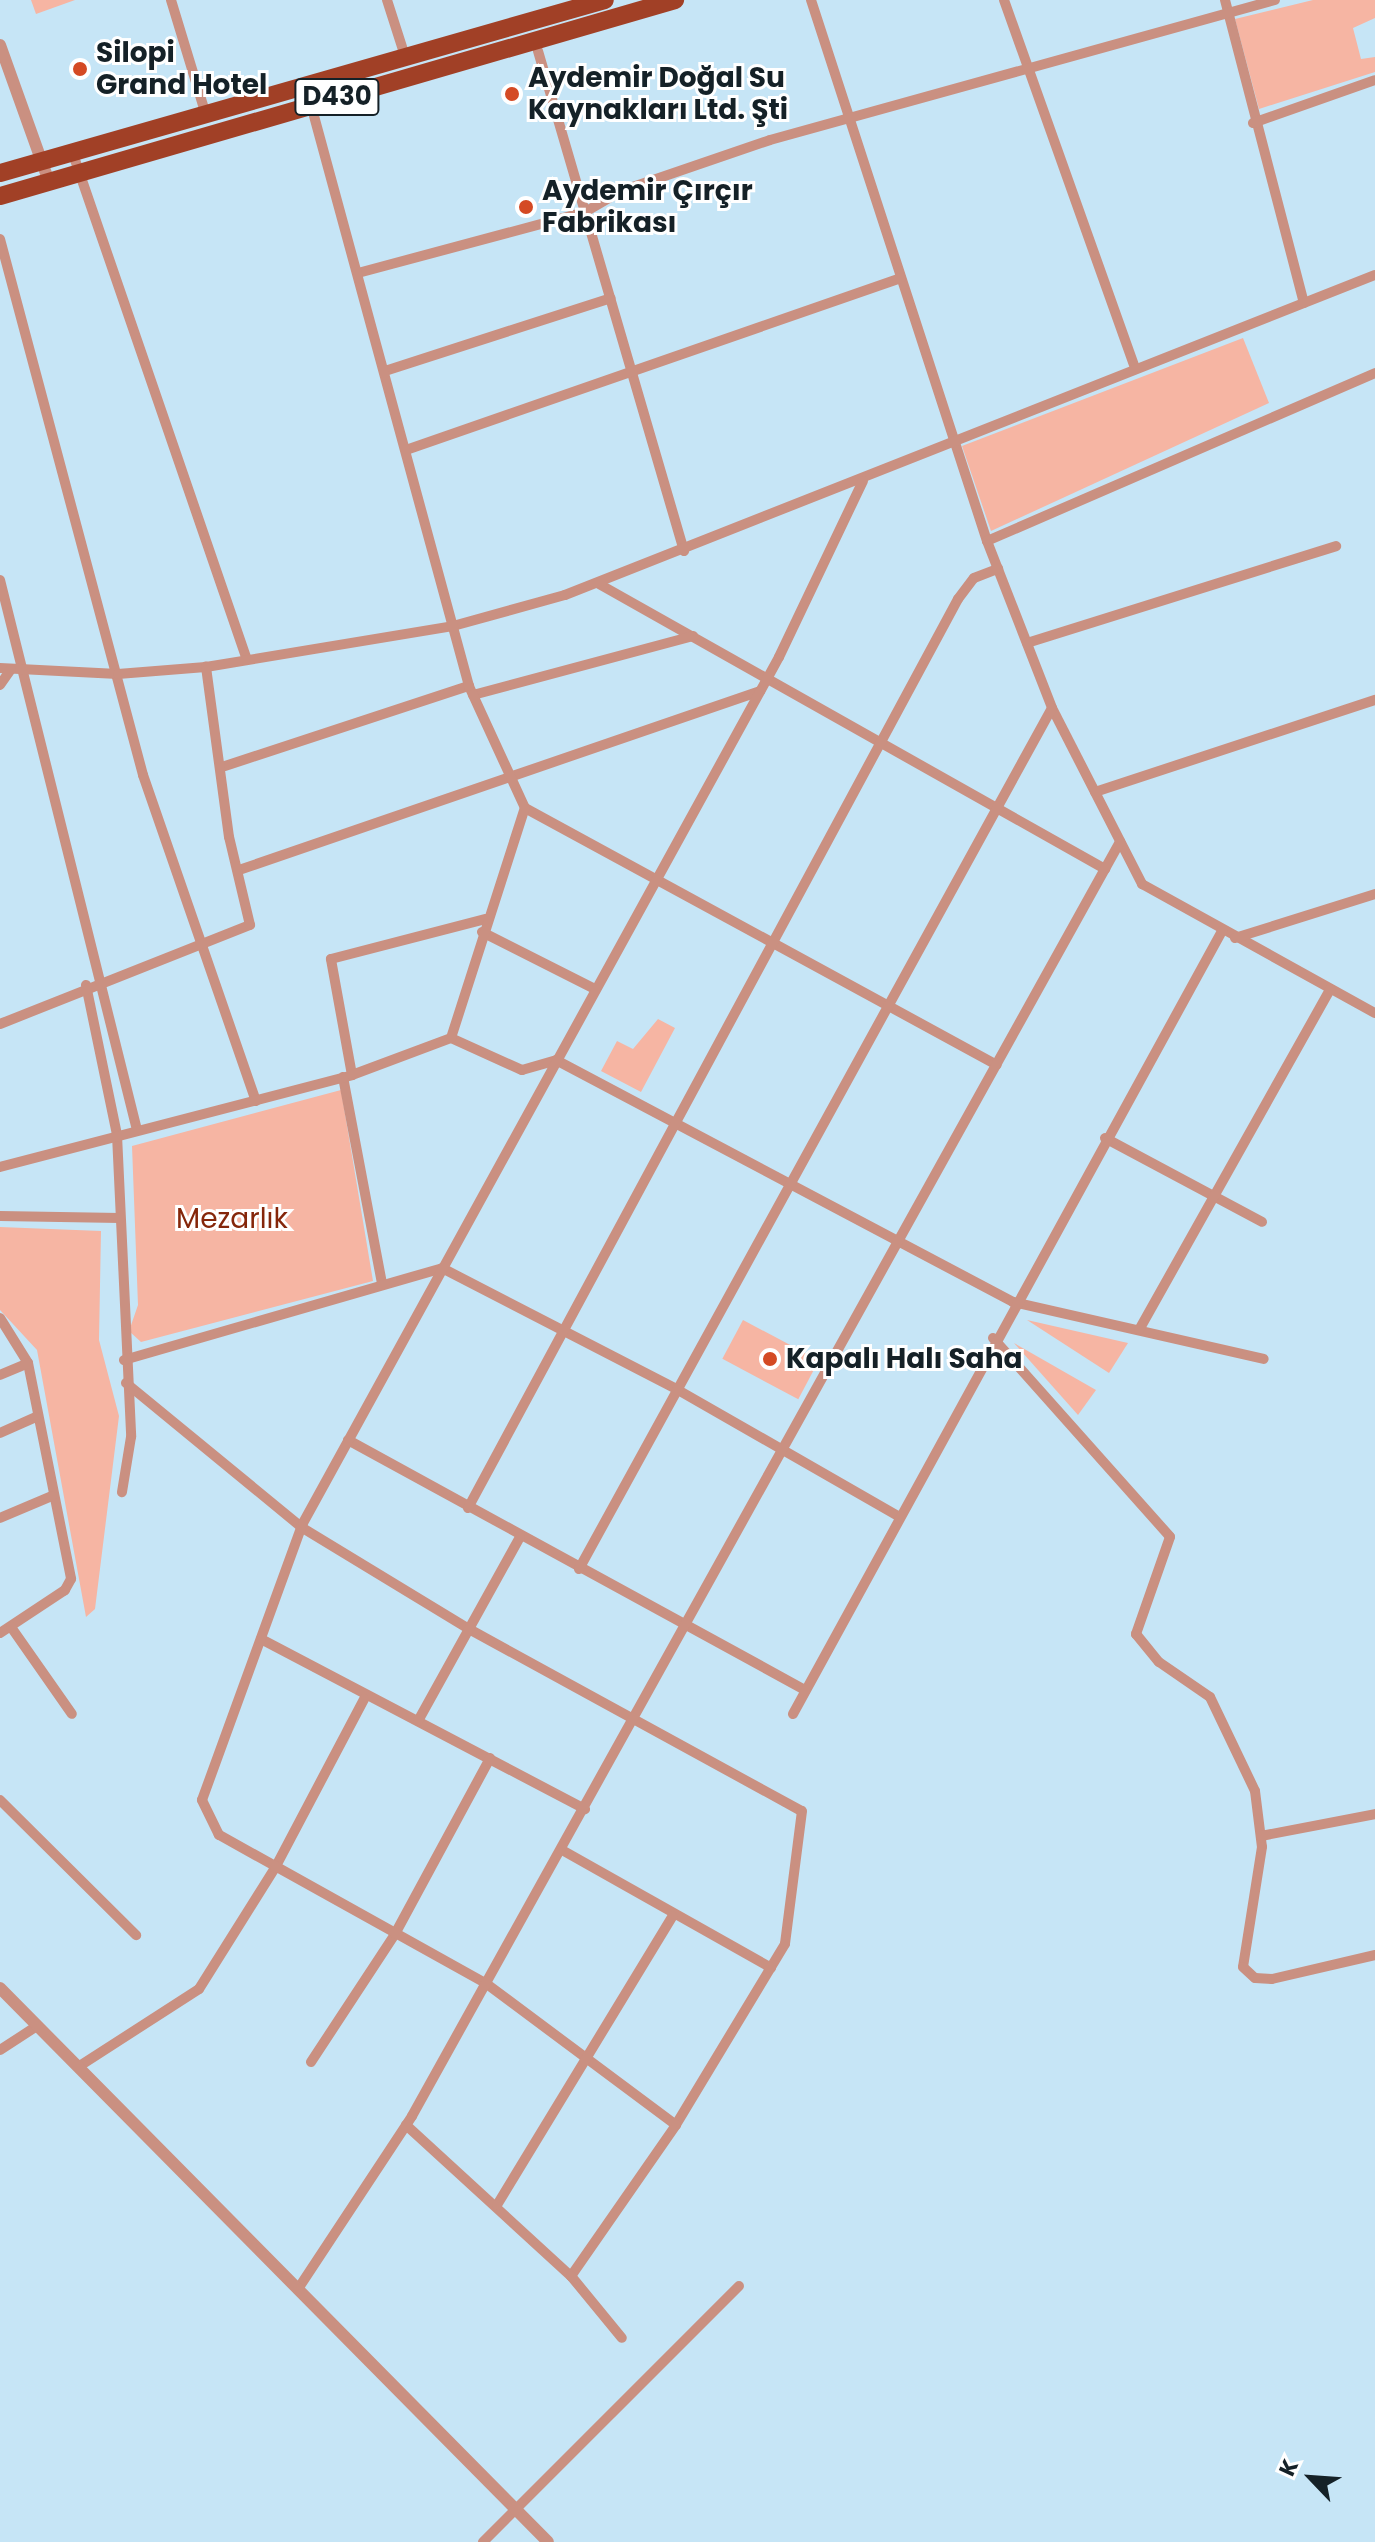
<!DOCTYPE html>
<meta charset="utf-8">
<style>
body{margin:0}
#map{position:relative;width:1375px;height:2542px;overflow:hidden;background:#c6e5f6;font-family:Poppins,sans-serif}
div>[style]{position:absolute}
.green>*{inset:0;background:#f6b5a3;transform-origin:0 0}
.minor>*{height:10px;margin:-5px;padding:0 5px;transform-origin:5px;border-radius:5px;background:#ca9081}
.tertiary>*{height:12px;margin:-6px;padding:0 6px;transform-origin:6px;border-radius:6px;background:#ca9081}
.trunk>*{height:18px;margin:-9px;padding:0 9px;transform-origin:9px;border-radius:9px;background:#a14026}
.dots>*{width:22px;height:22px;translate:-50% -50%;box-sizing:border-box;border:4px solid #fff;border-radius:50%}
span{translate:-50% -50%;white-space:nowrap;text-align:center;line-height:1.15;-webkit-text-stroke:6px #fff;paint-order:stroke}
.shield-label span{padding:2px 6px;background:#fff;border:2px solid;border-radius:6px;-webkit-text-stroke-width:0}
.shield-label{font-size:26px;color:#152127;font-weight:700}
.poi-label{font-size:28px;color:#152127;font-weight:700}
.left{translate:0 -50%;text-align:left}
.park-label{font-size:28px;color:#85260a}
.north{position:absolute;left:1271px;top:2438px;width:80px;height:80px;-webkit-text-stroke:6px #fff;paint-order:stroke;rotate:295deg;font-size:22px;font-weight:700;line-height:32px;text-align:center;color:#152127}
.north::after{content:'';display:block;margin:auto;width:28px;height:36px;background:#152127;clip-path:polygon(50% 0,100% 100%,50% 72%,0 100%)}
</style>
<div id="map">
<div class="green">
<i style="clip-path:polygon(31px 0,75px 0,36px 14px)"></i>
<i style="clip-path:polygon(1313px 0,1375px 0,1375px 18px,1353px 28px,1361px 59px,1375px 57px,1375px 72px,1259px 109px,1235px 19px)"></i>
<i style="clip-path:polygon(1243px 338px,1269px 403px,991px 531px,962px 446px)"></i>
<i style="clip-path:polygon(658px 1019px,675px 1028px,641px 1092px,601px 1071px,617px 1041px,633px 1049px)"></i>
<i style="clip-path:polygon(341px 1090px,373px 1281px,141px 1342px,129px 1331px,138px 1305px,132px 1146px)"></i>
<i style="clip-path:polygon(0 1227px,101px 1231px,99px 1340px,119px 1416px,95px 1609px,86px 1617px,37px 1350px,0 1310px)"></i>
<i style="left:743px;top:1320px;width:86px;height:44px;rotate:28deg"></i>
<i style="clip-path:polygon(1027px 1320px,1128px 1343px,1109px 1373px)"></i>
<i style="clip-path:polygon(1014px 1343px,1096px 1390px,1078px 1415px)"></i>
</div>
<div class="minor">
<i style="left:171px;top:0;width:120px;rotate:73.1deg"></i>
<i style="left:387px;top:0;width:59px;rotate:72.2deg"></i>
<i style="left:811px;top:0;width:569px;rotate:71.98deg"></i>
<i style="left:987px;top:541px;width:179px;rotate:68.7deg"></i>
<i style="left:1052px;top:708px;width:198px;rotate:62.9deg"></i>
<i style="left:1142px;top:884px;width:266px;rotate:29deg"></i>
<i style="left:1004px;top:0;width:391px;rotate:70.4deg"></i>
<i style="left:1225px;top:0;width:313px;rotate:75.4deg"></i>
<i style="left:538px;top:51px;width:521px;rotate:73.72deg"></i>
<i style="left:1253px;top:123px;width:129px;rotate:-19.4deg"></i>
<i style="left:73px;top:154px;width:532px;rotate:71.02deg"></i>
<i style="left:0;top:239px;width:555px;rotate:75.06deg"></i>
<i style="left:143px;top:775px;width:345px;rotate:70.9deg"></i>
<i style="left:358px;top:273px;width:235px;rotate:-15deg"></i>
<i style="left:585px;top:212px;width:42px;rotate:-30.3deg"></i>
<i style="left:621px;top:191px;width:157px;rotate:-18.9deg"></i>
<i style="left:770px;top:140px;width:524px;rotate:-15.49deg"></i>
<i style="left:385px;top:371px;width:237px;rotate:-17.9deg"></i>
<i style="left:406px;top:450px;width:524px;rotate:-19.16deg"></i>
<i style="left:987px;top:541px;width:423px;rotate:-23.4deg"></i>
<i style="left:0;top:580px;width:567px;rotate:76.01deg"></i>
<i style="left:599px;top:584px;width:581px;rotate:29.39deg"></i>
<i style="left:1027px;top:643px;width:324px;rotate:-17.4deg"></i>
<i style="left:0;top:668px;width:118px;rotate:2.9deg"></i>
<i style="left:118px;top:674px;width:88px;rotate:-4.5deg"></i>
<i style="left:206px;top:667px;width:250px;rotate:-9.4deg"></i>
<i style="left:453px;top:626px;width:116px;rotate:-15.5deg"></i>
<i style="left:565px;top:595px;width:871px;rotate:-21.56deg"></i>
<i style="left:0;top:685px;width:19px;rotate:-55deg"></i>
<i style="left:473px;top:695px;width:228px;rotate:-15deg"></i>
<i style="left:225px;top:766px;width:257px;rotate:-18.2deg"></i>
<i style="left:1095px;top:792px;width:295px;rotate:-18.2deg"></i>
<i style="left:525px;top:808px;width:537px;rotate:28.57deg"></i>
<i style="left:242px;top:869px;width:548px;rotate:-18.96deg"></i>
<i style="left:482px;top:932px;width:127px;rotate:26.8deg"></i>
<i style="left:1235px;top:938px;width:147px;rotate:-17.4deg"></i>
<i style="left:86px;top:985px;width:153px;rotate:78.3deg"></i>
<i style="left:117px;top:1135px;width:302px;rotate:87.3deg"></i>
<i style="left:131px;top:1437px;width:56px;rotate:99.3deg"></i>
<i style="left:0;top:1024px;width:269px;rotate:-21.6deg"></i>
<i style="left:250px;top:925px;width:90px;rotate:-103.4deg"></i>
<i style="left:229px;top:837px;width:172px;rotate:-97.7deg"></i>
<i style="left:451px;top:1038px;width:78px;rotate:24.3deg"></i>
<i style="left:522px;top:1070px;width:35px;rotate:-16deg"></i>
<i style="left:556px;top:1060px;width:517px;rotate:27.9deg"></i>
<i style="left:1013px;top:1302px;width:257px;rotate:12.8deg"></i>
<i style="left:352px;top:1075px;width:118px;rotate:-100.3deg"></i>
<i style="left:331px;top:959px;width:160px;rotate:-14.5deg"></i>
<i style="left:343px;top:1077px;width:211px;rotate:79.3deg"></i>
<i style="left:1105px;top:1138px;width:178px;rotate:28.1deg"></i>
<i style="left:0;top:1167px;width:364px;rotate:-14.6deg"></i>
<i style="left:352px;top:1075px;width:106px;rotate:-20.5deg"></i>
<i style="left:451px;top:1038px;width:242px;rotate:-72.2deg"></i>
<i style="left:525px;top:808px;width:134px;rotate:-114.7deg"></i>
<i style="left:469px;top:686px;width:602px;rotate:-105.21deg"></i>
<i style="left:0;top:1216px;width:120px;rotate:1deg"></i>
<i style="left:0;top:1318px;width:53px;rotate:58.1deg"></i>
<i style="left:28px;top:1363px;width:220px;rotate:78.7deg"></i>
<i style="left:71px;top:1579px;width:13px;rotate:119deg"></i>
<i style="left:65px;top:1590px;width:78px;rotate:146.5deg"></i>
<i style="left:1139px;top:1330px;width:391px;rotate:-60.7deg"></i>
<i style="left:993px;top:1338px;width:266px;rotate:48.3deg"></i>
<i style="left:1170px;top:1537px;width:103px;rotate:109.3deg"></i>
<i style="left:1136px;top:1634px;width:36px;rotate:51deg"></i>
<i style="left:1159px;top:1662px;width:62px;rotate:34.5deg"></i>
<i style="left:1210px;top:1697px;width:104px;rotate:64.4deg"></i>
<i style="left:1255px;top:1791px;width:56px;rotate:82.9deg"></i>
<i style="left:1262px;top:1847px;width:121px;rotate:99deg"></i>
<i style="left:1243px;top:1967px;width:16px;rotate:43deg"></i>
<i style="left:1255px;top:1978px;width:17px;rotate:3deg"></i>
<i style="left:1272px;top:1979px;width:106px;rotate:-13.1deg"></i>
<i style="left:124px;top:1360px;width:331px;rotate:-16.1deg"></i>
<i style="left:442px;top:1268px;width:266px;rotate:27.3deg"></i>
<i style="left:678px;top:1390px;width:254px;rotate:29.8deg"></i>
<i style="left:0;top:1375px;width:30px;rotate:-23deg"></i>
<i style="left:126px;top:1383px;width:227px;rotate:39.4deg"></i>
<i style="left:301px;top:1527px;width:197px;rotate:31.3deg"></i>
<i style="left:469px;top:1629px;width:379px;rotate:28.7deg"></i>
<i style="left:802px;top:1811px;width:134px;rotate:97.3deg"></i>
<i style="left:785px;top:1944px;width:211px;rotate:121.1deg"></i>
<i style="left:676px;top:2125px;width:184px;rotate:124.8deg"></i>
<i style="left:0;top:1433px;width:39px;rotate:-24deg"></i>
<i style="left:348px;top:1440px;width:521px;rotate:28.68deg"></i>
<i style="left:468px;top:1508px;width:1033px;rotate:-61.67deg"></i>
<i style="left:958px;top:599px;width:26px;rotate:-53deg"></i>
<i style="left:974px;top:578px;width:26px;rotate:-21deg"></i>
<i style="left:0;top:1518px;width:56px;rotate:-22.9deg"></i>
<i style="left:579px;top:1569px;width:982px;rotate:-61.22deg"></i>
<i style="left:11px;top:1627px;width:106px;rotate:55deg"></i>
<i style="left:261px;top:1639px;width:366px;rotate:27.7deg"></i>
<i style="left:793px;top:1714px;width:893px;rotate:-61.28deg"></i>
<i style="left:418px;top:1721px;width:210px;rotate:-61deg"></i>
<i style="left:0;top:1800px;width:192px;rotate:44.8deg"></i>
<i style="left:1261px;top:1836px;width:116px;rotate:-10.9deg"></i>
<i style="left:562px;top:1850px;width:240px;rotate:29.4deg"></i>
<i style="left:0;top:2050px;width:44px;rotate:-33deg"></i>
<i style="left:311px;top:2062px;width:153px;rotate:-56.7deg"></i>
<i style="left:395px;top:1934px;width:200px;rotate:-61.6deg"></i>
<i style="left:78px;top:2067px;width:144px;rotate:-32.8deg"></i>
<i style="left:199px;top:1989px;width:143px;rotate:-57.9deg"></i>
<i style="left:275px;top:1868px;width:191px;rotate:-62.2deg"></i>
<i style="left:406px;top:2125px;width:224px;rotate:42.5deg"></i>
<i style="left:571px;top:2276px;width:80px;rotate:50.6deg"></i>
<i style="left:676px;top:2125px;width:236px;rotate:-143.3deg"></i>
<i style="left:487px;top:1984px;width:307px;rotate:-150.9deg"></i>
<i style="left:219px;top:1835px;width:39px;rotate:-116deg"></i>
<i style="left:202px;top:1800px;width:295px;rotate:-70deg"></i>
<i style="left:303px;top:1523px;width:988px;rotate:-61.2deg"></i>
<i style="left:779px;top:657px;width:195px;rotate:-64.5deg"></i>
<i style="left:497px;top:2205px;width:338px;rotate:-58.7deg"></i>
<i style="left:298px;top:2289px;width:207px;rotate:-56.6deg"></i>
<i style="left:412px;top:2116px;width:1458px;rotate:-60.94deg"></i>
<i style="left:483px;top:2542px;width:362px;rotate:-45deg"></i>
</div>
<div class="tertiary">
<i style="left:0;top:45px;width:145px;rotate:70.3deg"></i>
<i style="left:0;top:1988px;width:779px;rotate:45.31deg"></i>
</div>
<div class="trunk">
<i style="left:0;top:173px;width:629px;rotate:-15.96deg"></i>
<i style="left:0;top:196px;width:703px;rotate:-16.19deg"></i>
</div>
<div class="dots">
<i style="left:80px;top:69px;background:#d44a24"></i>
<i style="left:512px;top:94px;background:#d44a24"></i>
<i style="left:526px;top:207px;background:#d44a24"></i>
<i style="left:770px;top:1359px;background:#d44a24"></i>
</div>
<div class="shield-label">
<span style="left:337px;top:97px">D430</span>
</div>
<div class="poi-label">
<span class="left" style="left:96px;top:69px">Silopi<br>Grand Hotel</span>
<span class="left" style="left:528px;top:94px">Aydemir Doğal Su<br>Kaynakları Ltd. Şti</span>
<span class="left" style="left:542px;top:207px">Aydemir Çırçır<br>Fabrikası</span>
<span class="left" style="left:786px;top:1359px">Kapalı Halı Saha</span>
</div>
<div class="park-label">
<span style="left:232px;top:1219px">Mezarlık</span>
</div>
<div class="north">K</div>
</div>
